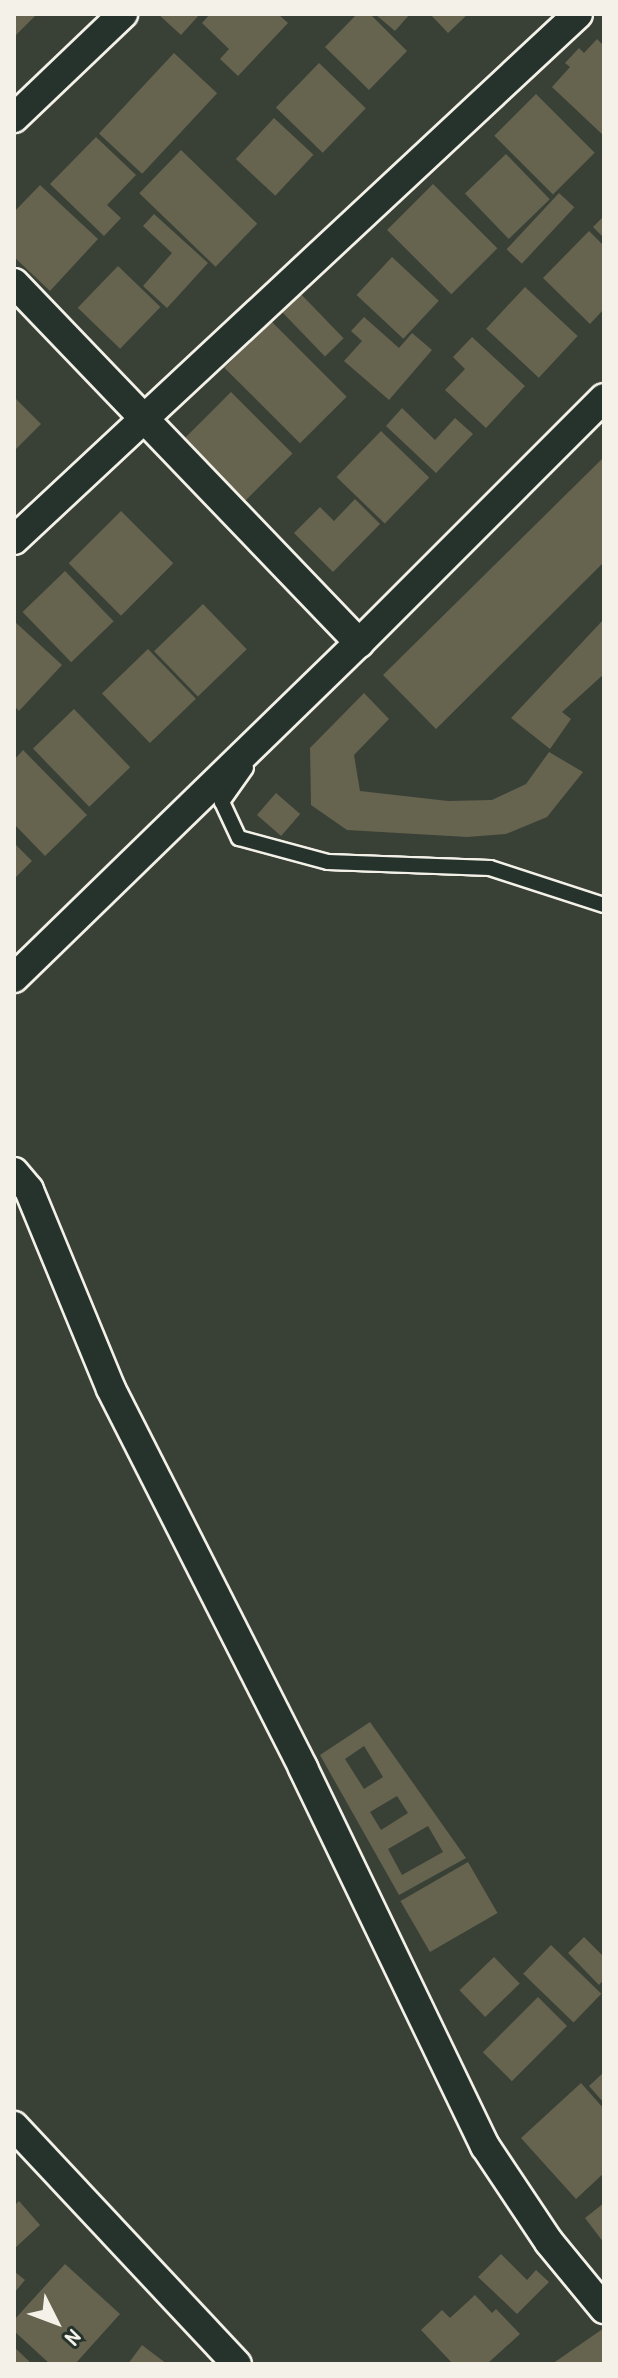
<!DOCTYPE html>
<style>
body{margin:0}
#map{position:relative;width:618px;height:2378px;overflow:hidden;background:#394137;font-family:"Patrick Hand",sans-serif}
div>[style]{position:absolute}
.building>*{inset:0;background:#66634f;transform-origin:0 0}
.roads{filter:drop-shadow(2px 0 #f4f1e8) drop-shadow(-2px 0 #f4f1e8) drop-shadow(0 2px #f4f1e8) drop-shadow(0 -2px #f4f1e8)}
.service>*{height:14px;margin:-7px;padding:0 7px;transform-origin:7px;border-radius:7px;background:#26332d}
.minor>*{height:28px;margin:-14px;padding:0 14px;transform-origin:14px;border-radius:14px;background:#26332d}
span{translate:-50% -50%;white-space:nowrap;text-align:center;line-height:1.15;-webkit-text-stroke:6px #26332d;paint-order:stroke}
.frame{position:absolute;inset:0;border:16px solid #f4f1e8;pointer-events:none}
.north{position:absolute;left:16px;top:2282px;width:80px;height:80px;-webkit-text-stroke:6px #26332d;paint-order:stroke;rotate:132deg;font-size:22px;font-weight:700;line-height:32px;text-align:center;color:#f4f1e8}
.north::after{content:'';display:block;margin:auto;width:28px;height:36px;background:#f4f1e8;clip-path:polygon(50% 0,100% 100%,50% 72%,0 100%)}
</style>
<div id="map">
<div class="building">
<i style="clip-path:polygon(14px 14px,37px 14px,14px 37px)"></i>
<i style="clip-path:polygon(158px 14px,200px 14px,181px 35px)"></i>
<i style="clip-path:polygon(210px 14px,278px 14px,288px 23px,238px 76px,220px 59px,229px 49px,202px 23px)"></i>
<i style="clip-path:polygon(357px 14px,370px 14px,407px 51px,369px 90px,325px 47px)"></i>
<i style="clip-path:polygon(375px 14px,410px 14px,395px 31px)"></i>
<i style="clip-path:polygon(430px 14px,468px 14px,448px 33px)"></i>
<i style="clip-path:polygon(597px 39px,604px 46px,604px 136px,552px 87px,570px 67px,565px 63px,579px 48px,584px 53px)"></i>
<i style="left:174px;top:53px;width:59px;height:110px;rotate:43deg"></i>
<i style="left:319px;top:63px;width:65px;height:62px;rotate:44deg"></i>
<i style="left:536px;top:94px;width:83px;height:59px;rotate:45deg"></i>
<i style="left:274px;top:118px;width:54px;height:56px;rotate:43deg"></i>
<i style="clip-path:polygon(96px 137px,136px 175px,107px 205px,121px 218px,104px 236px,50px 184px)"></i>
<i style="left:181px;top:150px;width:106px;height:60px;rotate:44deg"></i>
<i style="left:506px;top:154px;width:63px;height:57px;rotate:46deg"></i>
<i style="left:433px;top:184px;width:91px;height:65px;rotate:45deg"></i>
<i style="clip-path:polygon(40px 185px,98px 239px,50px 291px,14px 257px,14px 212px)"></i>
<i style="left:559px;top:193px;width:21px;height:77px;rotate:43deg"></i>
<i style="clip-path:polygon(154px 214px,208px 263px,167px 308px,143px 286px,172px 253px,143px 226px)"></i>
<i style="clip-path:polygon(604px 216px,604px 238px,593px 227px)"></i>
<i style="clip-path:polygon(589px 231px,604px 246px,604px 309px,590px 324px,543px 278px)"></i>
<i style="left:392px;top:257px;width:64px;height:52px;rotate:43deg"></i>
<i style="left:118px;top:266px;width:59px;height:58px;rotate:44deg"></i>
<i style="left:525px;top:287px;width:72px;height:57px;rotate:43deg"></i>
<i style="left:295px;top:288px;width:70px;height:26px;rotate:46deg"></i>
<i style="clip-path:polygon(364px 317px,399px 348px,412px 333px,432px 350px,389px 400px,344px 361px,362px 341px,351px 331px)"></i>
<i style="left:271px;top:321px;width:107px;height:66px;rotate:45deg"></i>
<i style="clip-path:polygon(472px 337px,525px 386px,486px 428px,445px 390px,465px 369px,453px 357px)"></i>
<i style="left:231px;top:392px;width:87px;height:69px;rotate:45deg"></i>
<i style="clip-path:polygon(14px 397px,41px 424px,14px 451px)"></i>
<i style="clip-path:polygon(402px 408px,435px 440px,455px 418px,473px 434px,436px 473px,386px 426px)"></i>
<i style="left:381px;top:431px;width:67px;height:64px;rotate:44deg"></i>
<i style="clip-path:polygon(604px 457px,604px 562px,436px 729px,383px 675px)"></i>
<i style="clip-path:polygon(355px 499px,380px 524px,333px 572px,294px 533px,320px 507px,334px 521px)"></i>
<i style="left:121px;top:511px;width:74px;height:74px;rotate:45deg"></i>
<i style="left:65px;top:571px;width:70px;height:59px;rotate:46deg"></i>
<i style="left:203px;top:604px;width:63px;height:68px;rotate:46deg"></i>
<i style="clip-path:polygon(604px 619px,604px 674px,562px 712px,571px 719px,550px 749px,511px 718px)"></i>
<i style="clip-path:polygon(14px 621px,62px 665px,19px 711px,14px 706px)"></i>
<i style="left:148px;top:649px;width:69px;height:64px;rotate:46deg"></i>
<i style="clip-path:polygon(364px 693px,389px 719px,354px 755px,360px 791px,448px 801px,492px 800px,526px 784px,549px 752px,583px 772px,547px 817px,506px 834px,467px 837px,347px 830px,311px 805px,310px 748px)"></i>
<i style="left:74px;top:709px;width:81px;height:57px;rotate:46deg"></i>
<i style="clip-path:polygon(23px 750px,87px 815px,45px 856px,14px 824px,14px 760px)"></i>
<i style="left:276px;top:793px;width:32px;height:29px;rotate:41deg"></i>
<i style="clip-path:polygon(14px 843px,32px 861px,14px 879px)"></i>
<i style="clip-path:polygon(evenodd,370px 1722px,466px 1858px,399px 1895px,320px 1755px,370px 1722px,364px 1746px,383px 1777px,364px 1789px,345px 1759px,364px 1746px,370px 1722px,397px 1796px,408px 1813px,381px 1830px,370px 1812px,397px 1796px,370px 1722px,428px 1826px,443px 1852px,402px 1875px,388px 1849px,428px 1826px)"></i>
<i style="left:468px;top:1862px;width:59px;height:78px;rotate:60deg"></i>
<i style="clip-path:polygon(584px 1937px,604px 1957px,604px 1979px,599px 1985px,568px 1953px)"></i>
<i style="left:551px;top:1945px;width:70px;height:40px;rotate:44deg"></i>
<i style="left:494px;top:1957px;width:37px;height:48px;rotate:46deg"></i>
<i style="left:538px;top:1997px;width:41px;height:78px;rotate:45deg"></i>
<i style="clip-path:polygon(604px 2072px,604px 2103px,589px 2086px)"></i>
<i style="clip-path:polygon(581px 2083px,604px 2109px,604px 2173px,576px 2199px,521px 2138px)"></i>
<i style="clip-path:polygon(19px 2201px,40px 2225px,14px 2249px,14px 2206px)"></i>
<i style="clip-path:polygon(604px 2203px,604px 2243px,585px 2218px)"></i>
<i style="clip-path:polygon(501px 2254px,527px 2280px,536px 2270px,549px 2282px,517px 2314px,478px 2277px)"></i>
<i style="clip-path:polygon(65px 2264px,120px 2314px,75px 2364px,50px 2364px,14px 2331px,14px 2320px)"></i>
<i style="clip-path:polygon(14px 2271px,25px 2280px,14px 2293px)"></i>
<i style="clip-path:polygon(475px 2295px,492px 2313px,496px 2309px,520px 2334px,487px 2364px,453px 2364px,421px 2330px,442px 2310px,450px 2318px)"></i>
<i style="clip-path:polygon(604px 2328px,604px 2364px,552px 2364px)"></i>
<i style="clip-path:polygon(142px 2345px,167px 2364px,128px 2364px)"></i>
<i style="clip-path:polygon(14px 2347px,32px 2364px,14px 2364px)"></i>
</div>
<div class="roads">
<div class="service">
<i style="left:246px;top:768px;width:42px;rotate:125.2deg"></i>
<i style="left:222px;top:802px;width:40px;rotate:65deg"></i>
<i style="left:239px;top:838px;width:92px;rotate:15.1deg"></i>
<i style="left:328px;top:862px;width:162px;rotate:2.1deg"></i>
<i style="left:490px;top:868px;width:120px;rotate:18deg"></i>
</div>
<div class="minor">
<i style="left:14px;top:118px;width:151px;rotate:-43.7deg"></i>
<i style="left:14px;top:283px;width:499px;rotate:46.2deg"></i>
<i style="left:14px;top:540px;width:771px;rotate:-43deg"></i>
<i style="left:14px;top:978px;width:481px;rotate:-44.2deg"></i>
<i style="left:359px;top:643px;width:346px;rotate:-45deg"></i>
<i style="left:14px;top:1172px;width:23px;rotate:50deg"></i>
<i style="left:29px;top:1190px;width:215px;rotate:67.6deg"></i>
<i style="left:111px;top:1389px;width:425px;rotate:63.1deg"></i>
<i style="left:303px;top:1768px;width:420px;rotate:64.3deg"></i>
<i style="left:485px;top:2146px;width:115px;rotate:56.3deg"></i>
<i style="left:549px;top:2242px;width:87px;rotate:50.6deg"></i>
<i style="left:14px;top:2126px;width:326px;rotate:46.9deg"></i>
</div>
</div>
<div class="frame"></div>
<div class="north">N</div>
</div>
